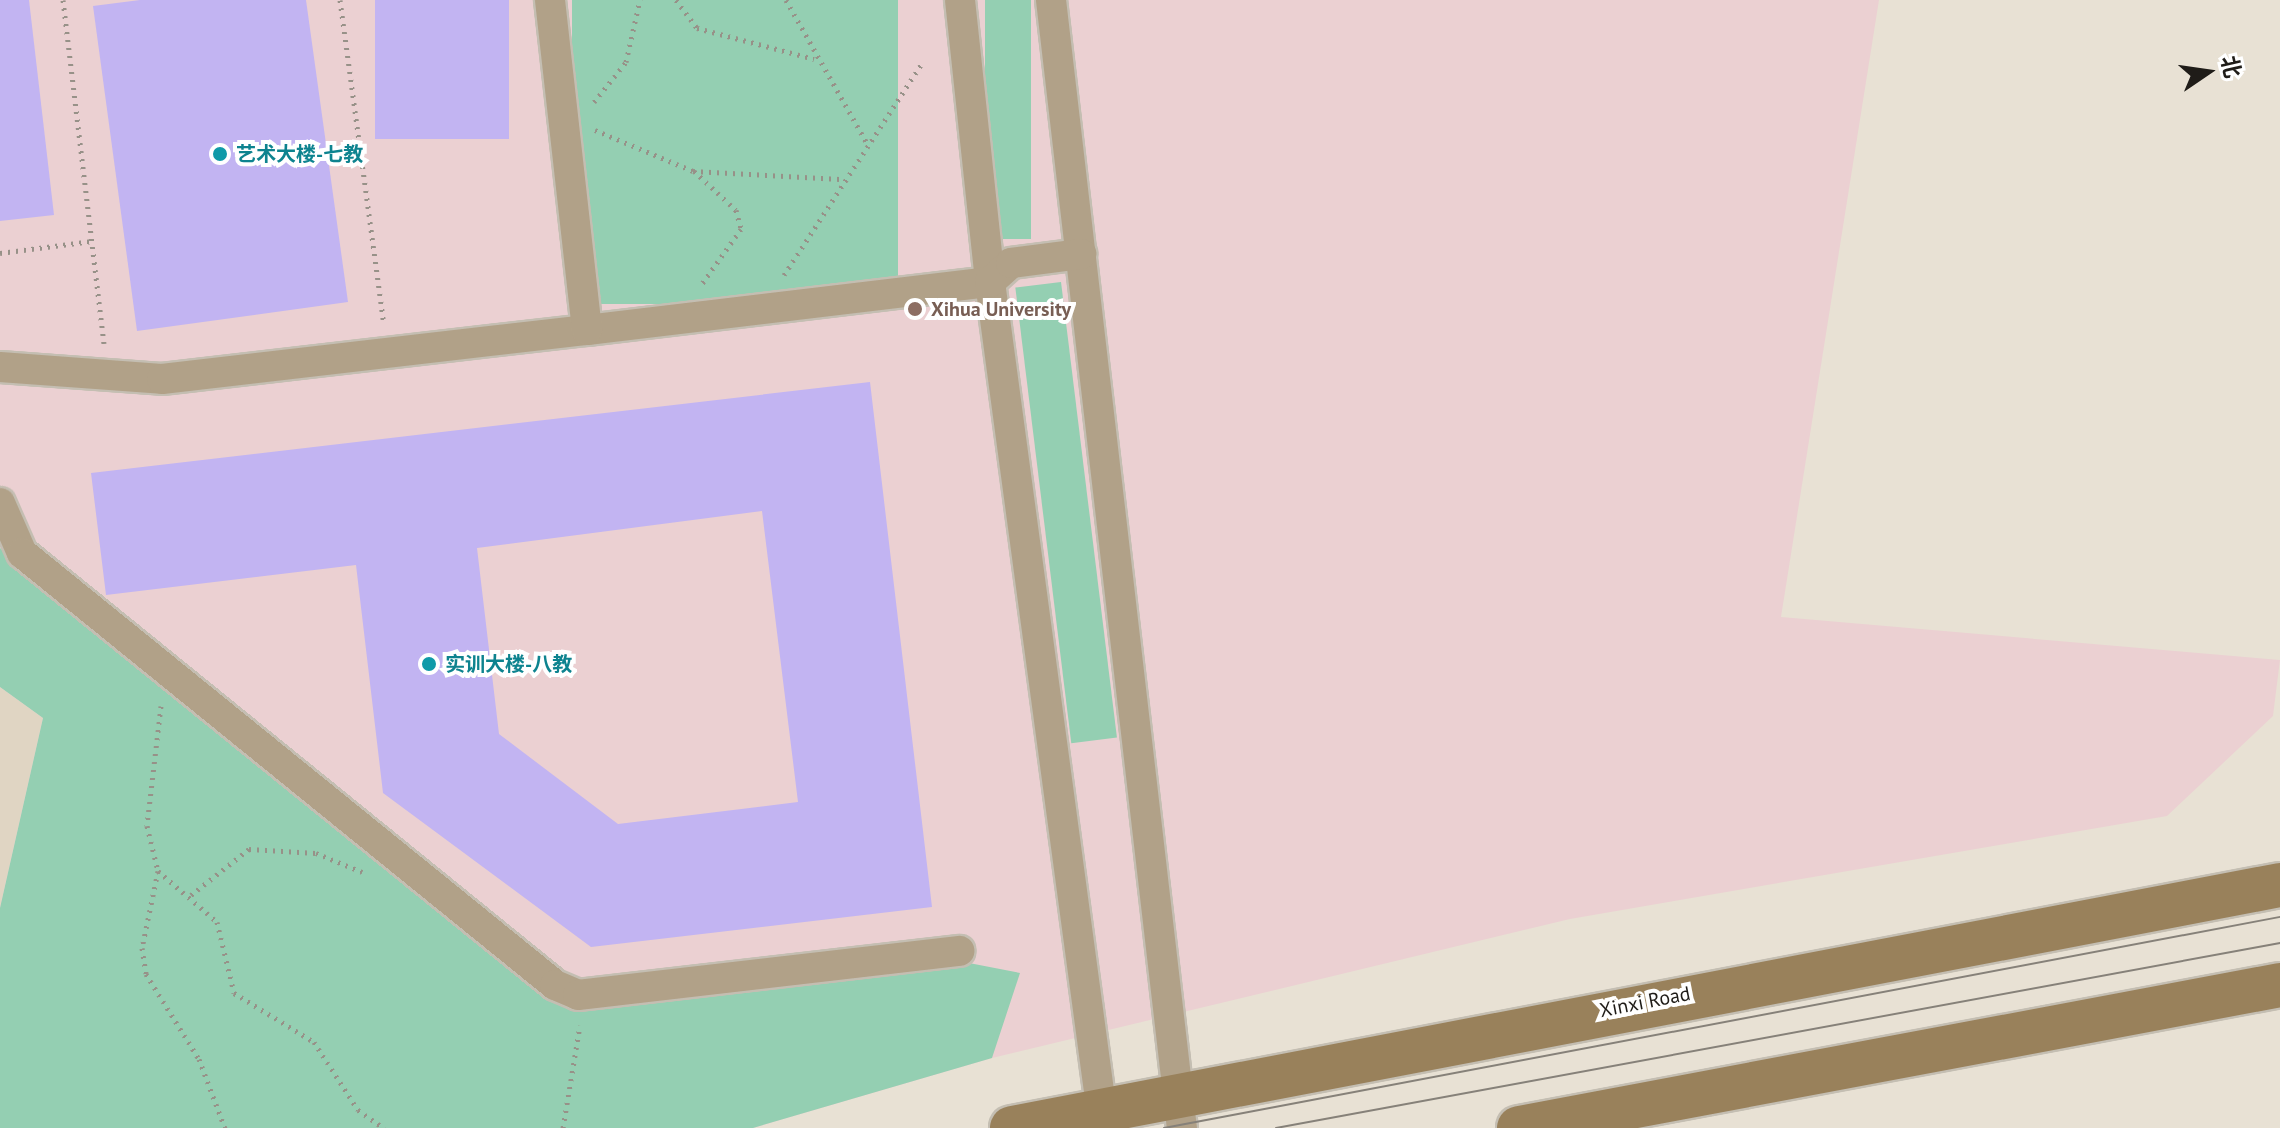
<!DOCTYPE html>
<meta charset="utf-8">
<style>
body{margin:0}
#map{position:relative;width:2280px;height:1128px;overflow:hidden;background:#e8e1d4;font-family:"PT Sans","Noto Sans SC",sans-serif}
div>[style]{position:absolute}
.built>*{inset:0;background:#e0d5c3}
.education>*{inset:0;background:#ebd0d2}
.green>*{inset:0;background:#94cfb2;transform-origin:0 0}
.building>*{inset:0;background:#c2b4f2;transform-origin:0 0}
.path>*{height:5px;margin-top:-2.5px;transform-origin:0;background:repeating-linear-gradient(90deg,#979188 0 2px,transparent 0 8px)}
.roads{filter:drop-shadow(2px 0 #c4beb2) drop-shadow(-2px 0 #c4beb2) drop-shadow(0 2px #c4beb2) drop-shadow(0 -2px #c4beb2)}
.street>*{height:30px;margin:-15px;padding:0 15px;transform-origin:15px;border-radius:15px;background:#b1a188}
.secondary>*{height:44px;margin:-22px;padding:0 22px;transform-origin:22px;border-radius:22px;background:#99815b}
.tram>*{height:2px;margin:-1px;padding:0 1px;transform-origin:1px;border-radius:1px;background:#868179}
.dots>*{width:22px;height:22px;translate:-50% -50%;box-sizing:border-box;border:4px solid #fff;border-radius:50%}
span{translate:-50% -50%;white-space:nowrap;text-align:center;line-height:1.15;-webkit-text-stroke:8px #fff;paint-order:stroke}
.culture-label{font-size:20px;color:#0d838f;font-weight:700}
.left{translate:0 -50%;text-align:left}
.education-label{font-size:20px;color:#785e54;font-weight:700}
.street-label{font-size:20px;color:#1f1c18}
.north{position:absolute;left:2168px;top:32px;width:80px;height:80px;-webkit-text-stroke:6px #fff;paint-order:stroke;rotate:77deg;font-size:22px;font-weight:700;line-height:32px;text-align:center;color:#1f1c18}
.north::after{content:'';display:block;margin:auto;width:28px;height:36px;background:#1f1c18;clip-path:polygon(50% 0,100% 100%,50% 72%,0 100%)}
</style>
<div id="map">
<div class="built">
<i style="clip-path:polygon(0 687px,43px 718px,0 908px)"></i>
</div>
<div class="education">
<i style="clip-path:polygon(0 0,1879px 0,1781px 617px,2280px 660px,2273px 716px,2167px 816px,1570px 919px,992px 1058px,753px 1128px,0 1128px,0 908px,43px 718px,0 687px)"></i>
</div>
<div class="green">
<i style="left:572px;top:0;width:326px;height:304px"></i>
<i style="left:985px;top:0;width:46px;height:239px"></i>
<i style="left:1061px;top:282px;width:459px;height:46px;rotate:83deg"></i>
<i style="clip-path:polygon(0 548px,562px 1004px,604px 1009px,969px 963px,1020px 973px,992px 1058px,753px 1128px,0 1128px,0 908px,43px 718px,0 687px)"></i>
</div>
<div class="building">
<i style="clip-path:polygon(0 0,29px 0,54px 215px,0 221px)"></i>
<i style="clip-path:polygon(140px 0,306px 0,348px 302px,137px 331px,93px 6px)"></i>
<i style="left:375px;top:0;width:134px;height:139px"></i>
<i style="clip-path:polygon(evenodd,870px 382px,932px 907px,591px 947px,383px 793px,356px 565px,106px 595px,91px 473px,870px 382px,762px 511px,798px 802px,618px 824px,499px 734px,477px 548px,762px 511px)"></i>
</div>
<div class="path">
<i style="left:63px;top:0;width:346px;rotate:83.2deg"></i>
<i style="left:340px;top:0;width:327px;rotate:82.3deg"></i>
<i style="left:676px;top:0;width:35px;rotate:53deg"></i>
<i style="left:697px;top:28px;width:121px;rotate:14.8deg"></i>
<i style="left:786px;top:0;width:164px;rotate:60.5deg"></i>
<i style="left:594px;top:102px;width:51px;rotate:-51.3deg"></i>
<i style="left:626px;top:62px;width:64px;rotate:-77.3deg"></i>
<i style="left:595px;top:130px;width:106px;rotate:22.7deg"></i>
<i style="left:693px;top:171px;width:147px;rotate:3.1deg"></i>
<i style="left:694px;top:171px;width:57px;rotate:42.9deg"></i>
<i style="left:736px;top:210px;width:20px;rotate:75deg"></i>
<i style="left:741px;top:229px;width:69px;rotate:125.5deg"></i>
<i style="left:0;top:253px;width:93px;rotate:-7.4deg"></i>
<i style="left:784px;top:275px;width:254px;rotate:-56.9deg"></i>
<i style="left:161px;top:706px;width:121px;rotate:96.7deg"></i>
<i style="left:147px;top:826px;width:46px;rotate:76.3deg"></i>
<i style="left:158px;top:871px;width:78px;rotate:40.8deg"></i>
<i style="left:217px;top:922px;width:73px;rotate:76.5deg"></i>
<i style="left:234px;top:993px;width:94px;rotate:31.5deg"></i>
<i style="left:314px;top:1042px;width:81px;rotate:57.1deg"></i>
<i style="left:358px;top:1110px;width:32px;rotate:35deg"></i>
<i style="left:158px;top:871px;width:79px;rotate:101.7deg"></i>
<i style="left:142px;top:948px;width:26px;rotate:81deg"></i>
<i style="left:146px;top:974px;width:100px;rotate:58.1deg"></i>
<i style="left:199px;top:1059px;width:74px;rotate:69.4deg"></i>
<i style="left:191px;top:895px;width:74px;rotate:-38.4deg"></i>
<i style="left:249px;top:849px;width:67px;rotate:3.4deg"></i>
<i style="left:316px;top:853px;width:50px;rotate:22.4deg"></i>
<i style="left:563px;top:1128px;width:104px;rotate:-80.6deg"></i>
</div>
<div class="roads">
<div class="street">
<i style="left:960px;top:0;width:284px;rotate:83.9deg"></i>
<i style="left:990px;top:282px;width:854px;rotate:82.33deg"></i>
<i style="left:1051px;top:0;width:1136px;rotate:83.38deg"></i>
<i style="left:587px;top:330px;width:406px;rotate:-6.8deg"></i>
<i style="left:990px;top:282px;width:28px;rotate:-42deg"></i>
<i style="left:1011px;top:263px;width:71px;rotate:-7.3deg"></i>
<i style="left:0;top:367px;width:162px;rotate:4.2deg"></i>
<i style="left:162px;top:379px;width:428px;rotate:-6.6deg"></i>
<i style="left:587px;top:330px;width:332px;rotate:-96.4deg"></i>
<i style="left:0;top:503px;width:55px;rotate:66.3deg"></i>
<i style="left:22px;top:553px;width:686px;rotate:39.02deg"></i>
<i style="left:555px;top:985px;width:25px;rotate:23deg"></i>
<i style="left:578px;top:995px;width:384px;rotate:-6.6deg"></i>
</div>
<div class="secondary">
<i style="left:1012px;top:1128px;width:1291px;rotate:-10.85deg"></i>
<i style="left:1519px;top:1128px;width:774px;rotate:-10.64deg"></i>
</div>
</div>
<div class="tram">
<i style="left:1164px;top:1128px;width:1136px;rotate:-10.71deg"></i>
<i style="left:1276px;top:1128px;width:1021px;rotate:-10.44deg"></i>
</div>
<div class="dots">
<i style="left:220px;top:154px;background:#0f9aa8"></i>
<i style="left:915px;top:309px;background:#8d6e63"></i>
<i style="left:429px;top:664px;background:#0f9aa8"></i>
</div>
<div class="culture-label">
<span class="left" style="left:236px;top:154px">艺术大楼-七教</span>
<span class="left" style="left:445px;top:664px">实训大楼-八教</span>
</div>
<div class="education-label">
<span class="left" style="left:931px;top:309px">Xihua University</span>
</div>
<div class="street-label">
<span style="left:1645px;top:1002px;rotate:-11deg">Xinxi Road</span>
</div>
<div class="north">北</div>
</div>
